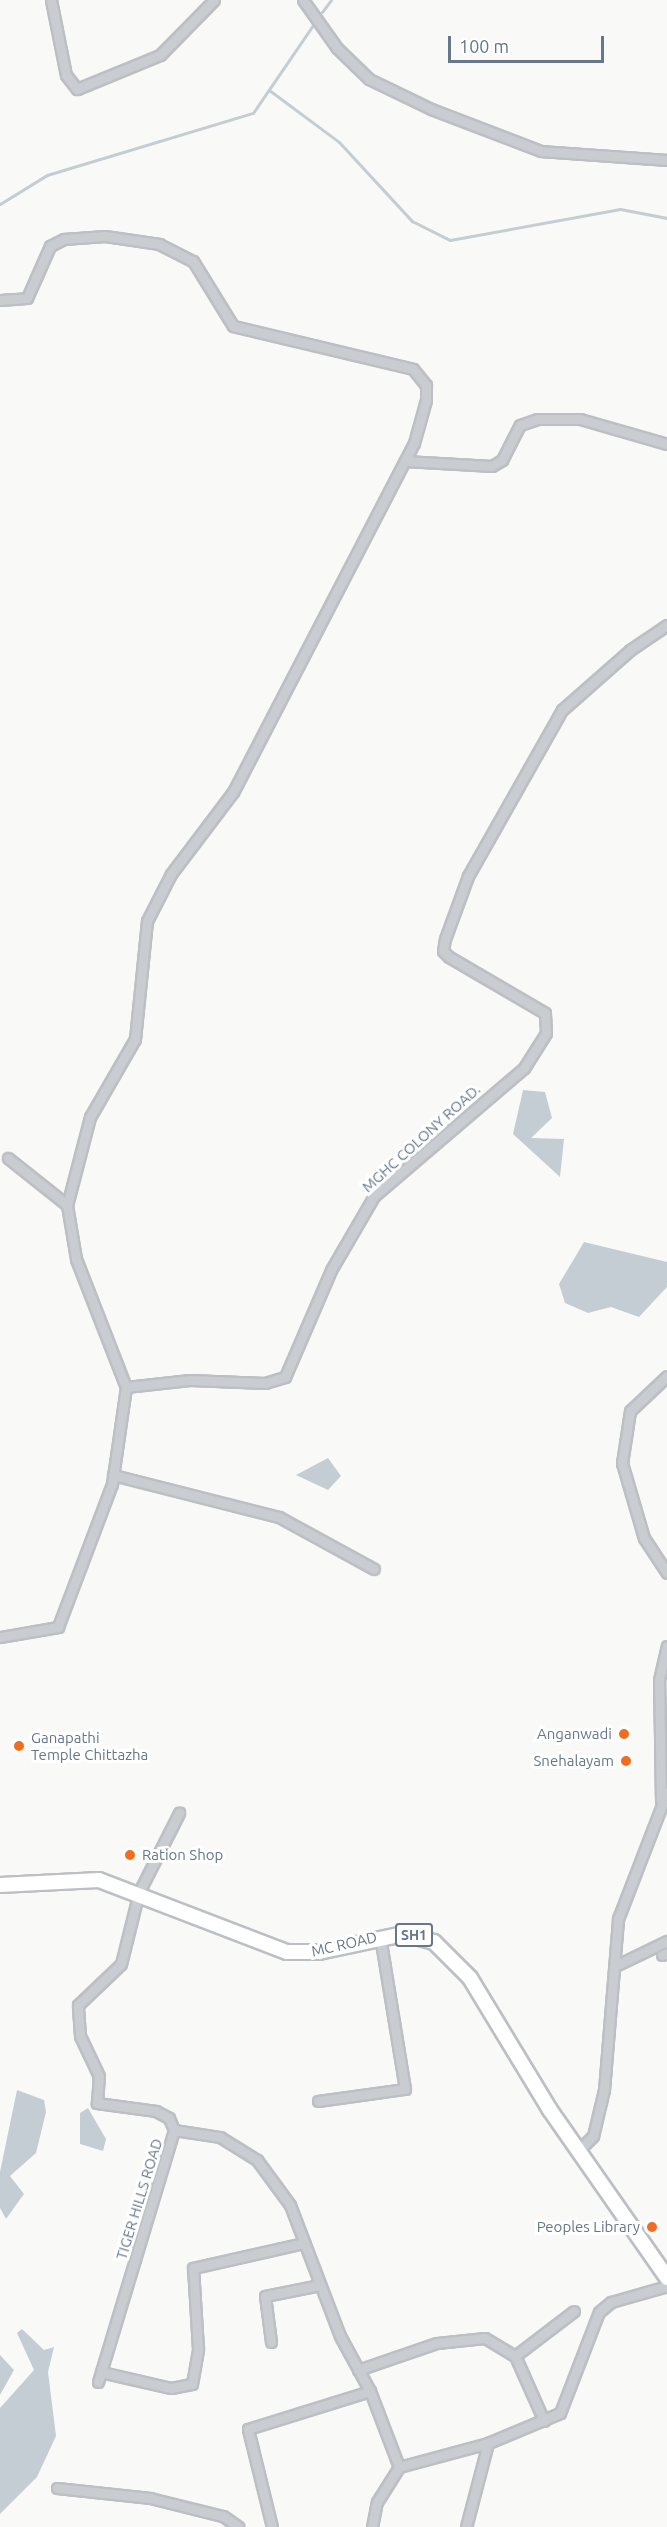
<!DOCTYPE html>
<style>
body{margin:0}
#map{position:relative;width:667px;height:2527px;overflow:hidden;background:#f9faf7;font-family:Ubuntu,sans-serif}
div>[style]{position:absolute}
.water>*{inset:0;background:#c4cdd4}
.stream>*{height:3px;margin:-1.5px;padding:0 1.5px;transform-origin:1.5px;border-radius:1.5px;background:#c4cdd4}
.roads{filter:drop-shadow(2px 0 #bcbfc4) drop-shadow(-2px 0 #bcbfc4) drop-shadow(0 2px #bcbfc4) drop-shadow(0 -2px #bcbfc4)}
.minor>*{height:9px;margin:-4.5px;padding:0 4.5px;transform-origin:4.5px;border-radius:4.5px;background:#c9ccd1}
.primary>*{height:14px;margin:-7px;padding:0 7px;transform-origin:7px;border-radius:7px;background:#fff}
.dots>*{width:16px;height:16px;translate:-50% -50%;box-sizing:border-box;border:3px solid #fff;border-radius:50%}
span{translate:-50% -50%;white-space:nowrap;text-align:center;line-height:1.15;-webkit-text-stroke:6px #fff;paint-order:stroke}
.shield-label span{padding:2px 4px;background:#fff;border:2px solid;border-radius:4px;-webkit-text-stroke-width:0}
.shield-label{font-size:14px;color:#66768b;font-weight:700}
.street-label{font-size:15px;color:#66768b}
.poi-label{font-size:15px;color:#66768b}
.right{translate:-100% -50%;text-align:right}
.left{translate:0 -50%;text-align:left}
.scale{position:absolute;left:448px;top:36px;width:156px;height:27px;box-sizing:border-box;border:3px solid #66768b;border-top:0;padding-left:8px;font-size:18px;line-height:21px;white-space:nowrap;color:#66768b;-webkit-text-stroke:4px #fff;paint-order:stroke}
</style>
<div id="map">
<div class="water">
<i style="clip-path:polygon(523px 1090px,545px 1092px,552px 1118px,531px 1138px,564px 1139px,560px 1177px,513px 1134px)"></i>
<i style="clip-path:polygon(584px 1242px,667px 1262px,667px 1287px,639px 1317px,611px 1307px,588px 1313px,565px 1303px,559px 1284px)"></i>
<i style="clip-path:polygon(328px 1458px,341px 1476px,328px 1490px,296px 1475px)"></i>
<i style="clip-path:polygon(17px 2090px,44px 2100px,46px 2112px,36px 2153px,10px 2176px,24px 2194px,6px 2219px,0 2208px,0 2172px)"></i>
<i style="clip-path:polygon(88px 2108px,106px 2139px,103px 2151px,80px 2144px,80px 2113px)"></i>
<i style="clip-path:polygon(22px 2329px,44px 2350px,54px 2347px,48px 2372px,56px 2436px,37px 2477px,0 2514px,0 2408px,34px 2370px,17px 2333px)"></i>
<i style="clip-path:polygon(0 2355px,14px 2370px,0 2395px)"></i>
</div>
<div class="stream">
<i style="left:322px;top:12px;width:15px;rotate:-53deg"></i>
<i style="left:269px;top:90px;width:87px;rotate:36.6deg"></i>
<i style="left:339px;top:142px;width:108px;rotate:47.3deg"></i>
<i style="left:412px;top:221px;width:42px;rotate:26.6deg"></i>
<i style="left:450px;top:240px;width:173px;rotate:-10.3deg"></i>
<i style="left:620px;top:209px;width:48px;rotate:10.8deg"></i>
<i style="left:0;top:204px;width:55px;rotate:-31.7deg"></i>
<i style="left:47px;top:175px;width:215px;rotate:-16.8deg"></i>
<i style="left:253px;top:113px;width:107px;rotate:-55.7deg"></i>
</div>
<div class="roads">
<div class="minor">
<i style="left:51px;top:0;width:76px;rotate:78.7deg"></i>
<i style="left:66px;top:75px;width:18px;rotate:52deg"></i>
<i style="left:77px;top:89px;width:90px;rotate:-22.3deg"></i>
<i style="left:160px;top:55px;width:77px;rotate:-45.5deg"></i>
<i style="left:303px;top:0;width:59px;rotate:54.7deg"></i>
<i style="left:337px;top:48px;width:45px;rotate:44.1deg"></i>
<i style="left:369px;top:79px;width:69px;rotate:25.8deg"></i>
<i style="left:431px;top:109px;width:118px;rotate:20.9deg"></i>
<i style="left:541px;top:151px;width:126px;rotate:4.1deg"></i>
<i style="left:0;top:300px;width:27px;rotate:-4deg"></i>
<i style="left:27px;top:298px;width:57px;rotate:-66.1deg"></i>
<i style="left:50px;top:246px;width:16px;rotate:-27deg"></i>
<i style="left:64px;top:239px;width:41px;rotate:-4.2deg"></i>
<i style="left:105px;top:236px;width:55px;rotate:8.4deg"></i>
<i style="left:159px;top:244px;width:38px;rotate:27deg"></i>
<i style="left:193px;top:261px;width:76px;rotate:58.4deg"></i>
<i style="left:233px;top:326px;width:185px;rotate:13.4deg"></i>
<i style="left:413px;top:369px;width:21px;rotate:51deg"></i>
<i style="left:426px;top:385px;width:15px;rotate:90deg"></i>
<i style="left:426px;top:400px;width:45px;rotate:105.6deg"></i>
<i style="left:414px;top:443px;width:393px;rotate:117.4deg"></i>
<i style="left:233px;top:792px;width:103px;rotate:127.1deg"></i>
<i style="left:171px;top:874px;width:53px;rotate:117.1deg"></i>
<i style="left:147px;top:921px;width:119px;rotate:95.8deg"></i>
<i style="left:135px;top:1039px;width:90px;rotate:120deg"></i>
<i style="left:90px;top:1117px;width:91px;rotate:104.6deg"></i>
<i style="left:67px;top:1205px;width:55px;rotate:80.5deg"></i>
<i style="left:76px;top:1259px;width:137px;rotate:68.7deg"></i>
<i style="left:126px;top:1387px;width:98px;rotate:98.2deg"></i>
<i style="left:112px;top:1484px;width:153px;rotate:110.7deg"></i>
<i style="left:58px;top:1627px;width:59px;rotate:170.2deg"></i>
<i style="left:405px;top:461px;width:87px;rotate:3.3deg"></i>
<i style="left:492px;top:466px;width:12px;rotate:-31deg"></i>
<i style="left:502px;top:460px;width:39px;rotate:-63deg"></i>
<i style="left:520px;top:425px;width:18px;rotate:-19deg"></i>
<i style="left:537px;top:419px;width:43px"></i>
<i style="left:580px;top:419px;width:91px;rotate:16deg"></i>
<i style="left:8px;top:1158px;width:75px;rotate:38.5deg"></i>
<i style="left:667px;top:1376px;width:51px;rotate:136.6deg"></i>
<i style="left:630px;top:1411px;width:53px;rotate:98.7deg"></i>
<i style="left:622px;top:1463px;width:78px;rotate:73.7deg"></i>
<i style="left:644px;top:1538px;width:42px;rotate:56.7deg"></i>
<i style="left:126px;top:1387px;width:64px;rotate:-6.2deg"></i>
<i style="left:190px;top:1380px;width:75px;rotate:2.3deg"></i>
<i style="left:265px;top:1383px;width:21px;rotate:-17deg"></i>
<i style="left:285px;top:1377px;width:116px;rotate:-66.7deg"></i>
<i style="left:331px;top:1270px;width:86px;rotate:-59.8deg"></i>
<i style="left:374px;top:1196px;width:197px;rotate:-40.5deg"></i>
<i style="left:524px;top:1068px;width:41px;rotate:-57.8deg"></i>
<i style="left:546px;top:1033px;width:20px;rotate:-93deg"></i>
<i style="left:545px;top:1013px;width:111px;rotate:-149.7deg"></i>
<i style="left:449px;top:957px;width:8px;rotate:-135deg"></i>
<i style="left:443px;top:951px;width:12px;rotate:-81deg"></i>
<i style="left:445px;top:939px;width:67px;rotate:-69.9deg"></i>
<i style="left:468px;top:876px;width:191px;rotate:-60.5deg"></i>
<i style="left:562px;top:710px;width:91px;rotate:-41.4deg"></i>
<i style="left:630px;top:650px;width:45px;rotate:-34deg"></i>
<i style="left:113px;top:1475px;width:171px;rotate:14.2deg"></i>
<i style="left:279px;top:1517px;width:108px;rotate:28.7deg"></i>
<i style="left:661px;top:1801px;width:121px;rotate:-90.9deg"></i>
<i style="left:659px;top:1680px;width:35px;rotate:-77deg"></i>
<i style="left:662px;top:1955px;width:5px;rotate:-22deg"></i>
<i style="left:615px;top:1966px;width:58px;rotate:-25.7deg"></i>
<i style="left:318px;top:2101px;width:88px;rotate:-7.9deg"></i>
<i style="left:405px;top:2089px;width:155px;rotate:-99.3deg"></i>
<i style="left:174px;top:2130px;width:47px;rotate:8.7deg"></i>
<i style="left:220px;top:2137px;width:44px;rotate:31.9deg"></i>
<i style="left:257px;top:2160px;width:56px;rotate:53.7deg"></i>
<i style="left:290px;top:2205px;width:140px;rotate:69.1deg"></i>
<i style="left:340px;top:2336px;width:63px;rotate:61.4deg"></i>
<i style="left:370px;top:2391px;width:81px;rotate:69.1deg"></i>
<i style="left:577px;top:2152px;width:23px;rotate:-45deg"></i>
<i style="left:593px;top:2136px;width:47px;rotate:-76.6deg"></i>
<i style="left:604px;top:2090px;width:172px;rotate:-85.3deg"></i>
<i style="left:618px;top:1919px;width:136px;rotate:-68.9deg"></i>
<i style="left:271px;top:2342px;width:46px;rotate:-97.4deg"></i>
<i style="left:265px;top:2296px;width:56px;rotate:-11.3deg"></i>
<i style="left:358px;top:2370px;width:83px;rotate:-18.9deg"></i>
<i style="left:437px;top:2343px;width:48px;rotate:-5.9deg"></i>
<i style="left:485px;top:2338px;width:35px;rotate:31deg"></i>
<i style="left:101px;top:2372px;width:72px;rotate:12.9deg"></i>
<i style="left:171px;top:2388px;width:21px;rotate:-11deg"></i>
<i style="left:192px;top:2384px;width:36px;rotate:-80deg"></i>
<i style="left:198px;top:2349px;width:81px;rotate:-93.5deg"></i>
<i style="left:193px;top:2268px;width:114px;rotate:-12.7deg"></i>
<i style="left:98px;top:2382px;width:263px;rotate:-73.2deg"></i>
<i style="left:174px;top:2130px;width:13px;rotate:-113deg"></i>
<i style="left:169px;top:2118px;width:15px;rotate:-152deg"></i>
<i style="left:156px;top:2111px;width:60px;rotate:-172.3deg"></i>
<i style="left:97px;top:2103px;width:27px;rotate:-86deg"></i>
<i style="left:99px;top:2076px;width:44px;rotate:-115.4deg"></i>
<i style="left:80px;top:2036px;width:31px;rotate:-94deg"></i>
<i style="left:78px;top:2005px;width:59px;rotate:-43.6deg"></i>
<i style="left:121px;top:1964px;width:74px;rotate:-76deg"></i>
<i style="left:139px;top:1892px;width:89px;rotate:-63.1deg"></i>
<i style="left:544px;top:2421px;width:71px;rotate:-114deg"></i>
<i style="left:515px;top:2356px;width:74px;rotate:-37.3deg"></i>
<i style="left:57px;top:2488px;width:94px;rotate:6.1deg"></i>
<i style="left:150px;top:2498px;width:75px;rotate:13.9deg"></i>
<i style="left:223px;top:2516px;width:19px;rotate:35deg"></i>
<i style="left:272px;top:2527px;width:101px;rotate:-103.8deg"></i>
<i style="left:248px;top:2429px;width:128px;rotate:-17.3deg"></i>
<i style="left:372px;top:2527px;width:25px;rotate:-79deg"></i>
<i style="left:377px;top:2502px;width:41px;rotate:-57.8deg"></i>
<i style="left:399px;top:2467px;width:92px;rotate:-15.1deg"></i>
<i style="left:488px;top:2443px;width:78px;rotate:-22.6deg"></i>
<i style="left:560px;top:2413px;width:108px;rotate:-68.9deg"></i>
<i style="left:599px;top:2312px;width:16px;rotate:-40deg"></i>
<i style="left:611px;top:2302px;width:58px;rotate:-15.9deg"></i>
<i style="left:466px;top:2527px;width:87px;rotate:-75.3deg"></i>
</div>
<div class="primary">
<i style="left:0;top:1885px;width:99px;rotate:-2.9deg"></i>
<i style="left:99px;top:1880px;width:201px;rotate:21deg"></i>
<i style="left:287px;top:1952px;width:32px"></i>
<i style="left:319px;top:1952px;width:87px;rotate:-12deg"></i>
<i style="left:404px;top:1934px;width:31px;rotate:15deg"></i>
<i style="left:434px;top:1942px;width:51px;rotate:45deg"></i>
<i style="left:470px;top:1978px;width:154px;rotate:58.8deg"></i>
<i style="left:550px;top:2110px;width:205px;rotate:55.1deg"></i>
</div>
</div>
<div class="dots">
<i style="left:624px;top:1734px;background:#f36c1e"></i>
<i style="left:19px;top:1746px;background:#f36c1e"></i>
<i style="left:626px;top:1761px;background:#f36c1e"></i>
<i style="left:130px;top:1855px;background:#f36c1e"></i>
<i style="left:652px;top:2227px;background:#f36c1e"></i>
</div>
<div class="shield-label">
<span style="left:414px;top:1935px">SH1</span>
</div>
<div class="street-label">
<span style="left:421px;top:1138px;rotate:-42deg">MGHC COLONY ROAD.</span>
<span style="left:344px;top:1944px;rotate:-13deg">MC ROAD</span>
<span style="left:139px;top:2199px;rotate:-73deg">TIGER HILLS ROAD</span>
</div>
<div class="poi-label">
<span class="right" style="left:612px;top:1734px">Anganwadi</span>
<span class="left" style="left:31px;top:1746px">Ganapathi<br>Temple Chittazha</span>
<span class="right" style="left:614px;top:1761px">Snehalayam</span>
<span class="left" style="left:142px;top:1855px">Ration Shop</span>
<span class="right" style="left:640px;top:2227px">Peoples Library</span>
</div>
<div class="scale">100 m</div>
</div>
